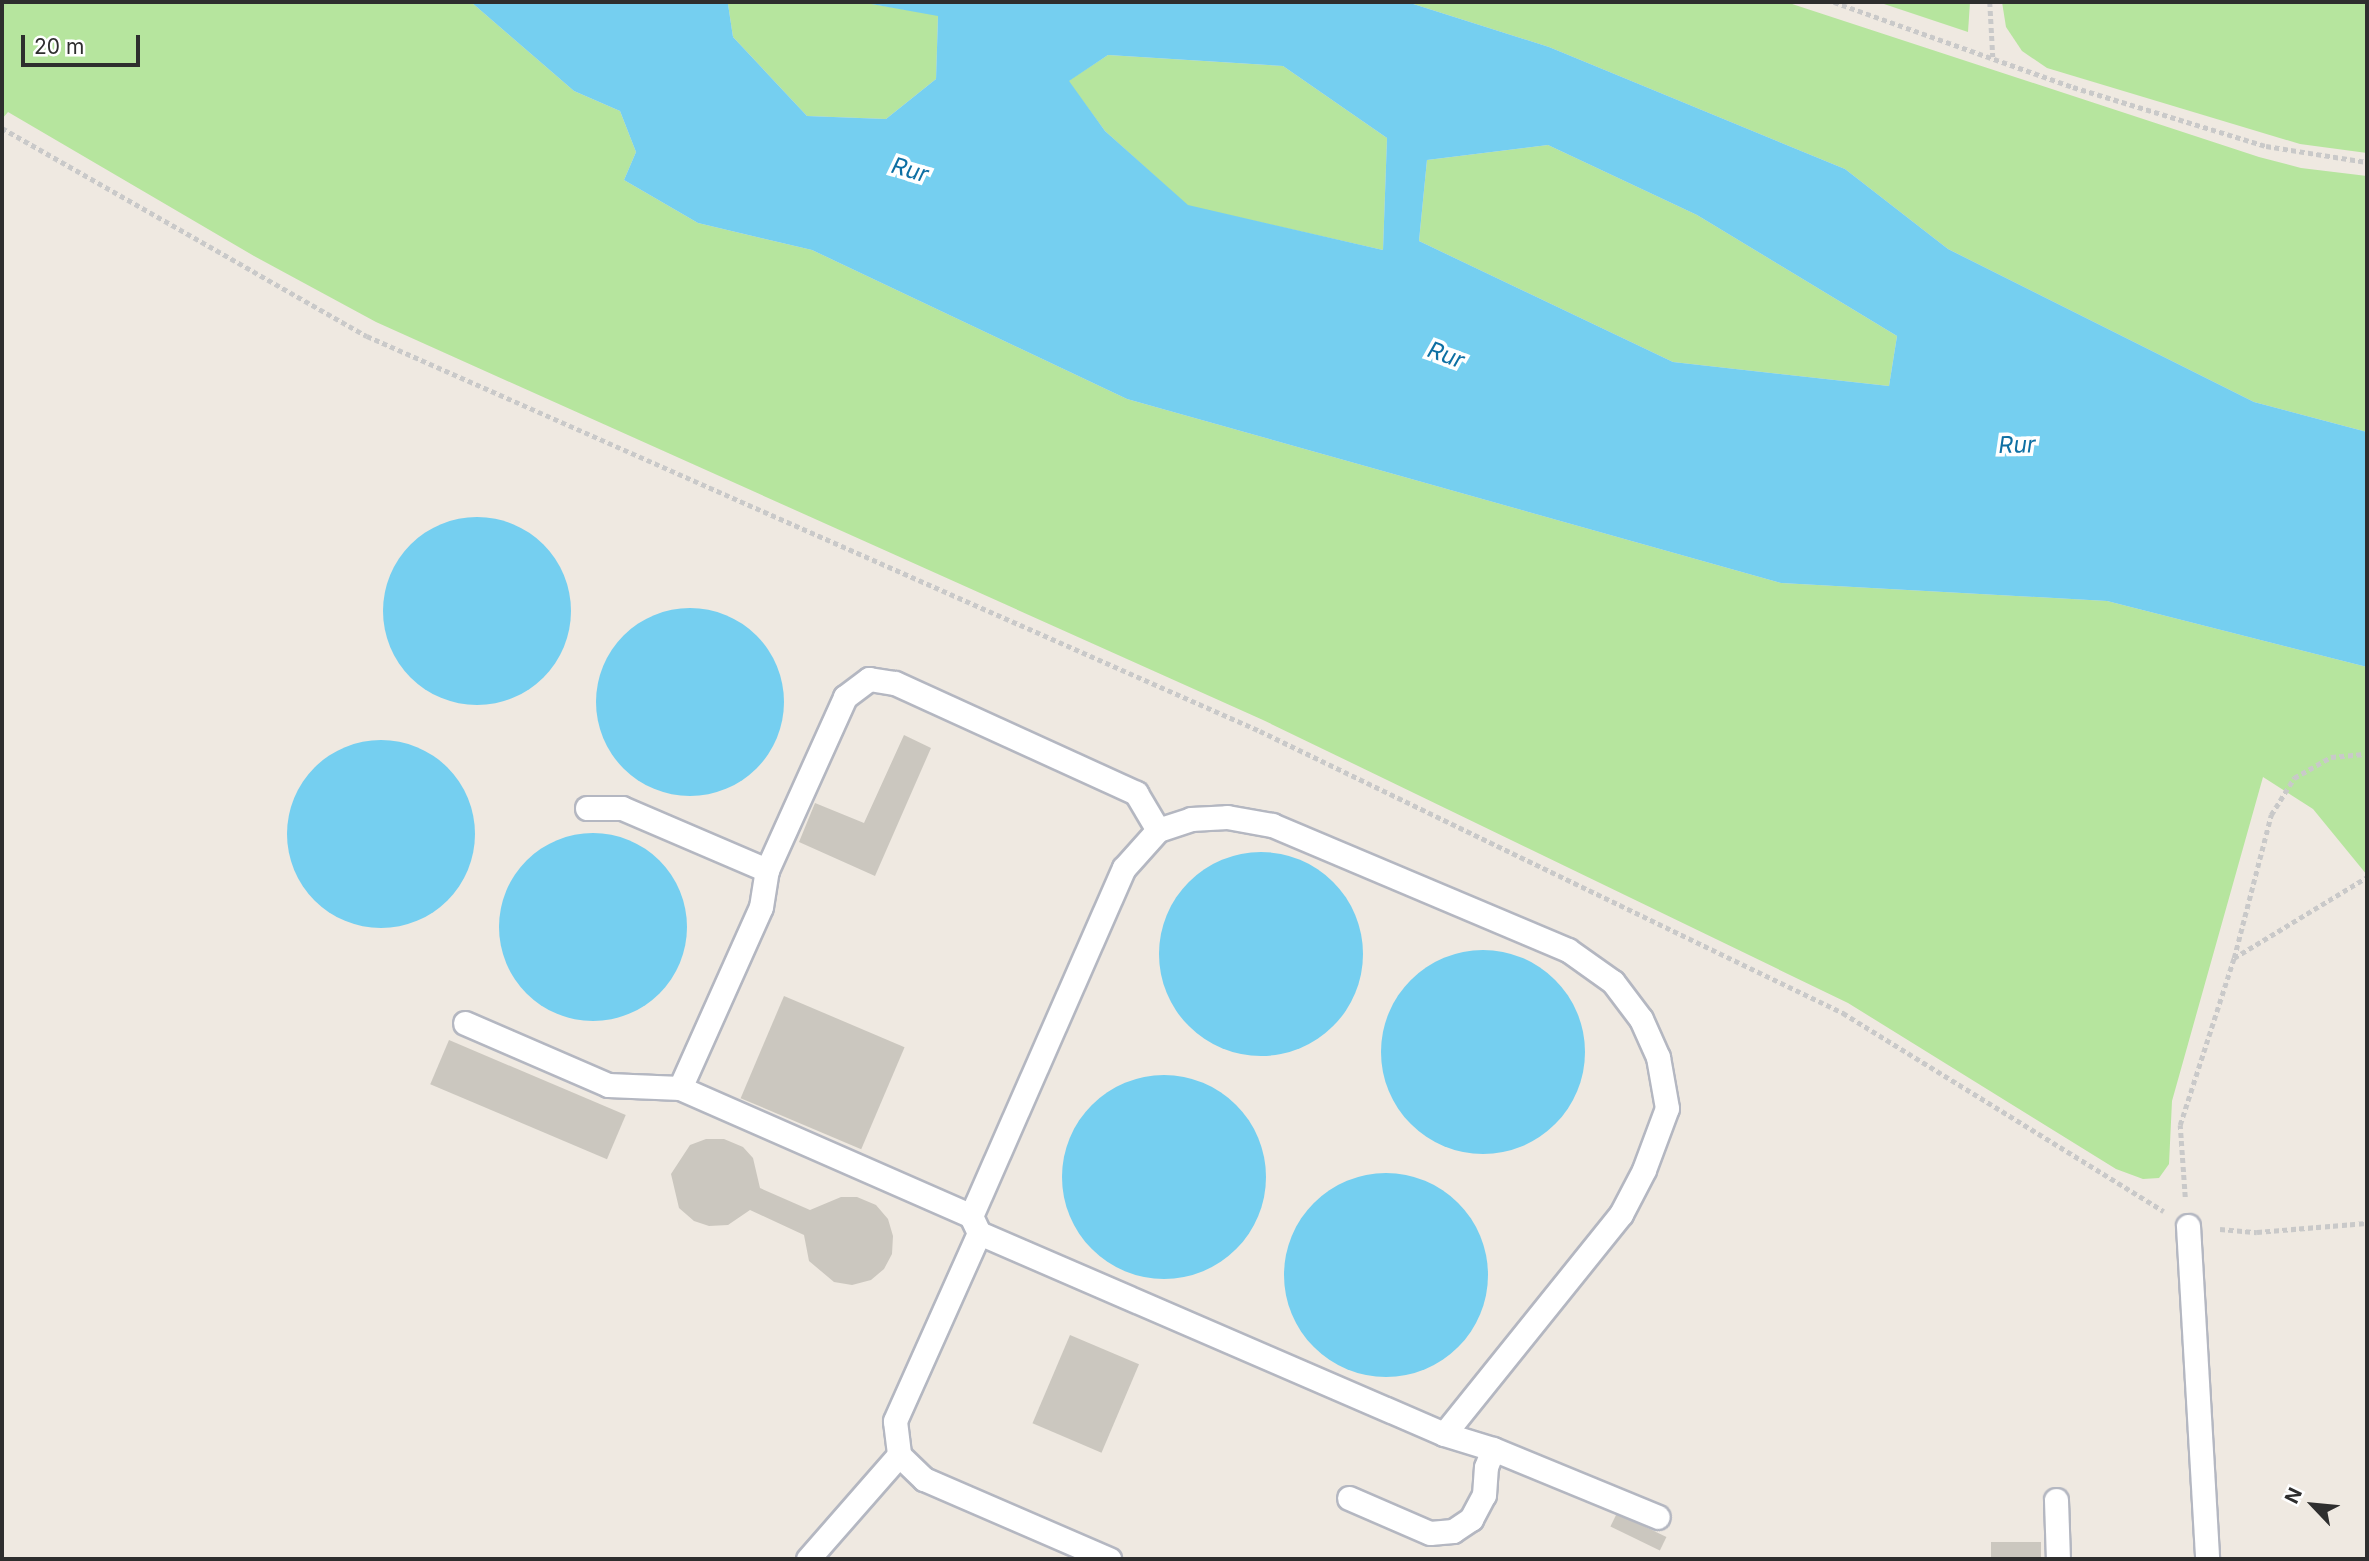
<!DOCTYPE html>
<style>
body{margin:0}
#map{position:relative;width:2369px;height:1561px;overflow:hidden;background:#efe9e1;font-family:Inter,sans-serif}
div>[style]{position:absolute}
.green>*{inset:0;background:#b6e59e}
.water>*{inset:0;background:#75cff0}
.round{border-radius:50%}
.building>*{inset:0;background:#cbc7bf;transform-origin:0 0}
.path>*{height:4.5px;margin-top:-2.25px;transform-origin:0;background:repeating-linear-gradient(90deg,#c9c9c9 0 5px,transparent 0 8.5px)}
.roads{filter:drop-shadow(2px 0 #b4b7c1) drop-shadow(-2px 0 #b4b7c1) drop-shadow(0 2px #b4b7c1) drop-shadow(0 -2px #b4b7c1)}
.lane>*{height:23px;margin:-11.5px;padding:0 11.5px;transform-origin:11.5px;border-radius:11.5px;background:#fff}
span{translate:-50% -50%;white-space:nowrap;text-align:center;line-height:1.15;-webkit-text-stroke:7px #fff;paint-order:stroke}
.water-label{font-size:23px;color:#0d6fa3;font-style:italic}
.frame{position:absolute;inset:0;border:4px solid #2e2e2e;pointer-events:none}
.north{position:absolute;left:2278px;top:1470px;width:70px;height:70px;-webkit-text-stroke:5px #fff;paint-order:stroke;rotate:296deg;font-size:19px;font-weight:700;line-height:28px;text-align:center;color:#2e2e2e}
.north::after{content:'';display:block;margin:auto;width:24px;height:32px;background:#2e2e2e;clip-path:polygon(50% 0,100% 100%,50% 72%,0 100%)}
.scale{position:absolute;left:21px;top:35px;width:119px;height:32px;box-sizing:border-box;border:4px solid #2e2e2e;border-top:0;padding-left:9px;font-size:21px;line-height:24px;white-space:nowrap;color:#2e2e2e;-webkit-text-stroke:5px #fff;paint-order:stroke}
</style>
<div id="map">
<div class="green">
<i style="clip-path:polygon(2px 2px,471px 2px,574px 91px,620px 111px,636px 152px,624px 180px,698px 223px,812px 250px,1127px 399px,1781px 583px,2107px 601px,2367px 667px,2367px 875px,2313px 809px,2263px 777px,2172px 1101px,2169px 1164px,2159px 1178px,2143px 1179px,2116px 1169px,1848px 1003px,1263px 720px,376px 322px,254px 256px,8px 112px,2px 119px)"></i>
<i style="clip-path:polygon(732px 2px,860px 2px,938px 15px,936px 79px,886px 119px,807px 116px,733px 37px,728px 4px)"></i>
<i style="clip-path:polygon(1407px 2px,1786px 2px,2259px 157px,2301px 168px,2367px 176px,2367px 432px,2254px 402px,1948px 249px,1845px 169px,1549px 47px)"></i>
<i style="clip-path:polygon(1878px 2px,1970px 2px,1968px 32px)"></i>
<i style="clip-path:polygon(2002px 2px,2367px 2px,2367px 153px,2300px 144px,2047px 68px,2022px 51px,2006px 27px)"></i>
<i style="clip-path:polygon(1108px 55px,1283px 66px,1387px 138px,1383px 250px,1188px 206px,1105px 131px,1068px 81px)"></i>
<i style="clip-path:polygon(1548px 145px,1697px 215px,1897px 336px,1889px 386px,1673px 362px,1419px 241px,1427px 160px)"></i>
</div>
<div class="water">
<i style="clip-path:polygon(evenodd,471px 2px,732px 2px,728px 4px,733px 37px,807px 116px,886px 119px,936px 79px,938px 16px,860px 2px,1407px 2px,1549px 47px,1845px 169px,1948px 249px,2254px 402px,2367px 432px,2367px 667px,2107px 601px,1781px 583px,1127px 399px,812px 250px,698px 223px,624px 180px,636px 152px,620px 111px,574px 91px,471px 2px,1108px 55px,1283px 66px,1387px 138px,1383px 250px,1188px 205px,1105px 131px,1069px 81px,1108px 55px,471px 2px,1548px 145px,1697px 215px,1897px 336px,1889px 386px,1673px 362px,1419px 241px,1427px 160px,1548px 145px)"></i>
<i class="round" style="left:383px;top:517px;width:188px;height:188px"></i>
<i class="round" style="left:596px;top:608px;width:188px;height:188px"></i>
<i class="round" style="left:287px;top:740px;width:188px;height:188px"></i>
<i class="round" style="left:499px;top:833px;width:188px;height:188px"></i>
<i class="round" style="left:1159px;top:852px;width:204px;height:204px"></i>
<i class="round" style="left:1381px;top:950px;width:204px;height:204px"></i>
<i class="round" style="left:1062px;top:1075px;width:204px;height:204px"></i>
<i class="round" style="left:1284px;top:1173px;width:204px;height:204px"></i>
</div>
<div class="building">
<i style="clip-path:polygon(904px 735px,931px 748px,875px 876px,799px 842px,815px 803px,864px 823px)"></i>
<i style="left:784px;top:996px;width:131px;height:111px;rotate:23deg"></i>
<i style="left:449px;top:1040px;width:192px;height:48px;rotate:23deg"></i>
<i style="clip-path:polygon(706px 1139px,724px 1139px,743px 1147px,753px 1158px,760px 1188px,810px 1210px,841px 1197px,857px 1197px,876px 1205px,888px 1219px,893px 1236px,892px 1254px,884px 1269px,871px 1280px,852px 1285px,834px 1282px,809px 1261px,804px 1235px,750px 1210px,728px 1225px,709px 1226px,694px 1221px,679px 1208px,671px 1174px,690px 1145px)"></i>
<i style="left:1070px;top:1335px;width:75px;height:96px;rotate:23deg"></i>
<i style="left:1617px;top:1513px;width:55px;height:15px;rotate:26deg"></i>
<i style="left:2041px;top:1542px;width:17px;height:50px;rotate:90deg"></i>
</div>
<div class="path">
<i style="left:1834px;top:2px;width:254px;rotate:19.6deg"></i>
<i style="left:2073px;top:87px;width:202px;rotate:17deg"></i>
<i style="left:2266px;top:146px;width:102px;rotate:9deg"></i>
<i style="left:1990px;top:2px;width:55px;rotate:86.9deg"></i>
<i style="left:2px;top:128px;width:420px;rotate:29.7deg"></i>
<i style="left:367px;top:336px;width:976px;rotate:23.86deg"></i>
<i style="left:1260px;top:731px;width:648px;rotate:25.81deg"></i>
<i style="left:1843px;top:1013px;width:377px;rotate:31.7deg"></i>
<i style="left:2234px;top:958px;width:148px;rotate:-75.5deg"></i>
<i style="left:2271px;top:815px;width:44px;rotate:-58.1deg"></i>
<i style="left:2294px;top:778px;width:43px;rotate:-29.6deg"></i>
<i style="left:2331px;top:757px;width:36px;rotate:-5deg"></i>
<i style="left:2185px;top:1197px;width:72px;rotate:-94deg"></i>
<i style="left:2180px;top:1125px;width:176px;rotate:-72.1deg"></i>
<i style="left:2234px;top:958px;width:156px;rotate:-31.3deg"></i>
<i style="left:2220px;top:1229px;width:37px;rotate:5deg"></i>
<i style="left:2257px;top:1232px;width:110px;rotate:-4.7deg"></i>
</div>
<div class="roads">
<div class="lane">
<i style="left:587px;top:808px;width:35px"></i>
<i style="left:622px;top:808px;width:158px;rotate:23.2deg"></i>
<i style="left:465px;top:1023px;width:156px;rotate:23.4deg"></i>
<i style="left:608px;top:1085px;width:72px;rotate:2.4deg"></i>
<i style="left:680px;top:1088px;width:318px;rotate:23.7deg"></i>
<i style="left:680px;top:1088px;width:198px;rotate:-65.9deg"></i>
<i style="left:761px;top:907px;width:37px;rotate:-81deg"></i>
<i style="left:767px;top:870px;width:190px;rotate:-65.7deg"></i>
<i style="left:845px;top:697px;width:30px;rotate:-37deg"></i>
<i style="left:869px;top:679px;width:26px;rotate:9deg"></i>
<i style="left:895px;top:683px;width:265px;rotate:24.5deg"></i>
<i style="left:1136px;top:793px;width:43px;rotate:59.3deg"></i>
<i style="left:2188px;top:1226px;width:334px;rotate:86.7deg"></i>
<i style="left:979px;top:1233px;width:19px;rotate:-115deg"></i>
<i style="left:971px;top:1216px;width:380px;rotate:-66.3deg"></i>
<i style="left:1124px;top:868px;width:51px;rotate:-48.2deg"></i>
<i style="left:1158px;top:830px;width:35px;rotate:-18deg"></i>
<i style="left:1191px;top:819px;width:36px;rotate:-3deg"></i>
<i style="left:1227px;top:817px;width:46px;rotate:10.1deg"></i>
<i style="left:1272px;top:825px;width:321px;rotate:22.9deg"></i>
<i style="left:1568px;top:950px;width:55px;rotate:35.4deg"></i>
<i style="left:1613px;top:982px;width:46px;rotate:52.9deg"></i>
<i style="left:1641px;top:1019px;width:42px;rotate:65.9deg"></i>
<i style="left:1658px;top:1057px;width:52px;rotate:80deg"></i>
<i style="left:1667px;top:1108px;width:66px;rotate:110.4deg"></i>
<i style="left:1644px;top:1170px;width:50px;rotate:117.6deg"></i>
<i style="left:1621px;top:1214px;width:282px;rotate:128.8deg"></i>
<i style="left:1444px;top:1434px;width:507px;rotate:-156.62deg"></i>
<i style="left:979px;top:1233px;width:206px;rotate:114.1deg"></i>
<i style="left:895px;top:1421px;width:34px;rotate:83deg"></i>
<i style="left:899px;top:1455px;width:35px;rotate:44deg"></i>
<i style="left:924px;top:1479px;width:202px;rotate:23.4deg"></i>
<i style="left:1444px;top:1434px;width:51px;rotate:17deg"></i>
<i style="left:1493px;top:1449px;width:178px;rotate:22.4deg"></i>
<i style="left:1349px;top:1498px;width:88px;rotate:23.4deg"></i>
<i style="left:1430px;top:1533px;width:23px;rotate:-5deg"></i>
<i style="left:1453px;top:1531px;width:22px;rotate:-34deg"></i>
<i style="left:1471px;top:1519px;width:27px;rotate:-62deg"></i>
<i style="left:1484px;top:1495px;width:28px;rotate:-86deg"></i>
<i style="left:1486px;top:1467px;width:19px;rotate:-69deg"></i>
<i style="left:2056px;top:1500px;width:59px;rotate:88.1deg"></i>
<i style="left:808px;top:1559px;width:138px;rotate:-48.8deg"></i>
</div>
</div>
<div class="water-label">
<span style="left:910px;top:170px;rotate:16deg">Rur</span>
<span style="left:1446px;top:355px;rotate:20deg">Rur</span>
<span style="left:2017px;top:445px;rotate:-1deg">Rur</span>
</div>
<div class="frame"></div>
<div class="north">N</div>
<div class="scale">20 m</div>
</div>
